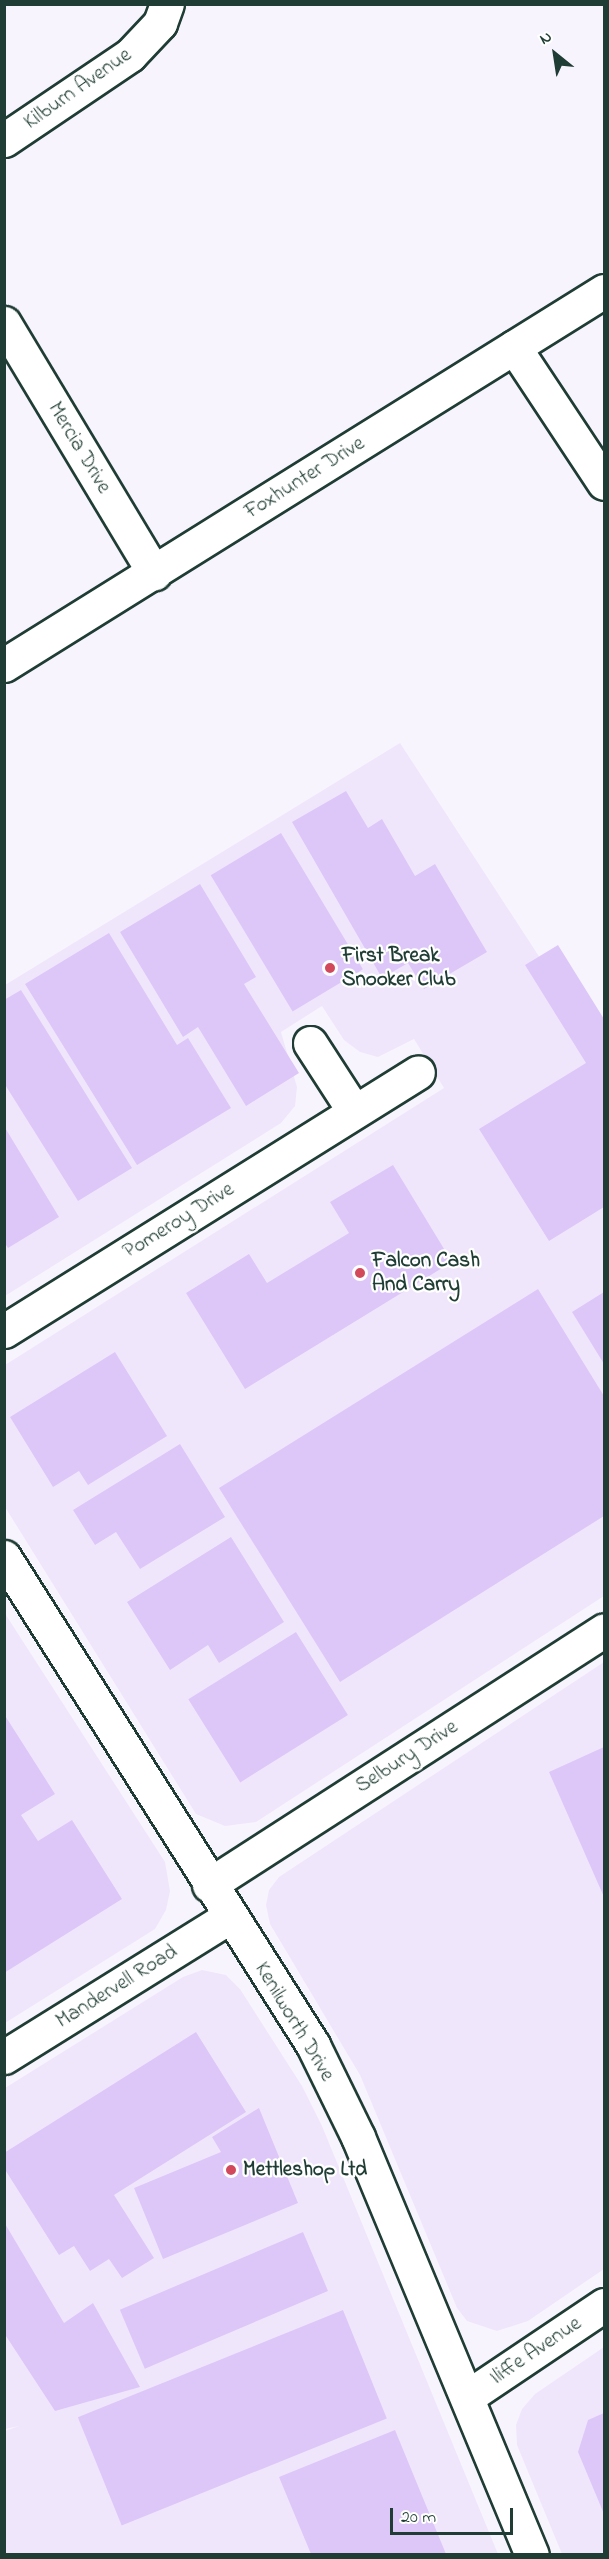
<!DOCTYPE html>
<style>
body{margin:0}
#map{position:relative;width:609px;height:2559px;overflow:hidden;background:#f8f4fe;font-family:"Indie Flower",sans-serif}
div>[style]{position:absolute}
.built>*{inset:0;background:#f0e6fc}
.building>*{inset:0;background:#ddc7f8;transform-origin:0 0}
.roads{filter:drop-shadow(2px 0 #1f3d34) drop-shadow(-2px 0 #1f3d34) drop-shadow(0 2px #1f3d34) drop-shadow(0 -2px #1f3d34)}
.minor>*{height:33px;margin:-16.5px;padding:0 16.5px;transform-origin:16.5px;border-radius:16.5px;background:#fff}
.dots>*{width:16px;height:16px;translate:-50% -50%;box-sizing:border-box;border:3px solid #fff;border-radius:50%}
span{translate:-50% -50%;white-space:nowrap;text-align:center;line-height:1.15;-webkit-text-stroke:4.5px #fff;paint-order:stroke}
.street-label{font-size:21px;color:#1f3d34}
.poi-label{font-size:21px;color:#1f3d34;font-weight:700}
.left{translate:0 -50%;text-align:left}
.frame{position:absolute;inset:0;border:6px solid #1f3d34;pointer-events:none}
.north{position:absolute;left:525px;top:24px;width:60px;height:60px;-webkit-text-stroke:4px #fff;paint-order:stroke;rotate:330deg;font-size:16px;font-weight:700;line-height:24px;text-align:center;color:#1f3d34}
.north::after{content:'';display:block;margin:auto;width:21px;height:27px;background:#1f3d34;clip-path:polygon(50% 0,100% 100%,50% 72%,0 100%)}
.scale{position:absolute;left:390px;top:2508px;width:123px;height:27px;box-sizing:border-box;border:3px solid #1f3d34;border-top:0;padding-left:8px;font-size:18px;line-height:21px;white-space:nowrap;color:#1f3d34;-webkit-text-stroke:4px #fff;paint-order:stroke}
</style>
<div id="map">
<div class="built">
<i style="clip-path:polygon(400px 743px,596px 1044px,604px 1040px,604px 1596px,256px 1822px,225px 1826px,196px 1814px,5px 1507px,5px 1365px,444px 1088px,414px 1039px,378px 1057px,360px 1052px,344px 1040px,322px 1006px,281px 1032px,297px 1087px,295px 1106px,281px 1123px,5px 1296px,5px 985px)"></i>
<i style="clip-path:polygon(4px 1612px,165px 1862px,170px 1891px,166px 1910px,155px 1929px,5px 2023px)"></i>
<i style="clip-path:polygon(604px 1662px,604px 2269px,528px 2321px,497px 2331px,467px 2321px,457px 2308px,360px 2075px,270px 1924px,266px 1905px,269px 1890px,279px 1877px)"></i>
<i style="clip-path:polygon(202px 1970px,226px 1975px,240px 1989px,302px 2086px,322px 2126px,498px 2554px,5px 2554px,5px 2431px,19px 2426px,5px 2429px,5px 2088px,183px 1977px)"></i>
<i style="clip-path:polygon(604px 2347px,604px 2554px,562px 2554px,517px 2445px,516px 2425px,522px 2409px,535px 2394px)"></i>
</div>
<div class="building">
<i style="clip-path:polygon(346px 791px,368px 828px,382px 819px,415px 876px,435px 864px,487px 952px,424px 989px,408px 963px,382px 978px,292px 822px)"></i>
<i style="left:281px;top:833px;width:159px;height:82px;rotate:59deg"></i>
<i style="clip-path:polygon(200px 884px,256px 977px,244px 984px,299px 1073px,246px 1106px,198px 1027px,183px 1037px,120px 932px)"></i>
<i style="clip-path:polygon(109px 933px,177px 1045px,188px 1038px,231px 1108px,137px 1165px,25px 984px)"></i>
<i style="clip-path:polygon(558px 945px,604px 1019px,604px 1207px,549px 1241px,479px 1129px,586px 1063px,525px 965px)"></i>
<i style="clip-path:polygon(21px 990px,132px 1168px,78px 1201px,4px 1083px,4px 1000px)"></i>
<i style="clip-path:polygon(4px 1126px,59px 1217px,8px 1248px,4px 1242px)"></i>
<i style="clip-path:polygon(393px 1165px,452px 1262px,245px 1389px,186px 1293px,249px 1254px,267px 1283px,349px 1233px,330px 1202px)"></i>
<i style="clip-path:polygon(538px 1289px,604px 1396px,604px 1516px,340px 1682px,219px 1488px)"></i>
<i style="clip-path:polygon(604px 1292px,604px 1364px,572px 1312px)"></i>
<i style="clip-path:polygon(115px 1352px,167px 1436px,88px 1485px,79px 1471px,53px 1487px,10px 1417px)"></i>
<i style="clip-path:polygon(180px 1444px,225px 1517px,140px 1569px,116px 1532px,95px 1545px,73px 1510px)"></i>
<i style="clip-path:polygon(231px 1537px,284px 1622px,219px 1663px,208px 1645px,170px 1670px,127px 1602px)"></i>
<i style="left:296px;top:1632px;width:98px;height:127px;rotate:58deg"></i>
<i style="clip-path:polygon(4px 1714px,55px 1794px,21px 1815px,38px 1841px,72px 1820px,122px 1899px,4px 1973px)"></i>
<i style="clip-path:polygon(604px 1747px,604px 1897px,549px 1772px)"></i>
<i style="clip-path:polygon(196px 2032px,246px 2112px,114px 2195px,154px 2258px,122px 2278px,109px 2259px,90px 2271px,74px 2246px,59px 2255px,4px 2168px,4px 2153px)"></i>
<i style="clip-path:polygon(259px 2108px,298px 2203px,163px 2259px,134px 2188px,221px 2152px,212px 2137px)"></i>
<i style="clip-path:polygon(4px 2222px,64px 2323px,93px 2303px,140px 2387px,55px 2411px,4px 2333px)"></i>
<i style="left:303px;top:2232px;width:64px;height:199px;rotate:67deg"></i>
<i style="left:343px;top:2310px;width:117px;height:286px;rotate:68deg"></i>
<i style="clip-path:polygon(604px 2413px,604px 2514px,578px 2452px,588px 2420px)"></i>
<i style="clip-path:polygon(395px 2430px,446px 2554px,311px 2554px,279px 2477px)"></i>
</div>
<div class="roads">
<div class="minor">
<i style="left:4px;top:140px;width:152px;rotate:-34deg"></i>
<i style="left:130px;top:55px;width:44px;rotate:-46.8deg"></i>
<i style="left:160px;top:23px;width:20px;rotate:-70deg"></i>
<i style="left:4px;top:323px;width:292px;rotate:59deg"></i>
<i style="left:514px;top:347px;width:163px;rotate:56.5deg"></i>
<i style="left:4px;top:665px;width:707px;rotate:-31.94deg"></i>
<i style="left:310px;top:1043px;width:81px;rotate:57.1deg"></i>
<i style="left:4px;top:1331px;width:488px;rotate:-32deg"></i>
<i style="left:4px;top:1557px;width:578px;rotate:57.66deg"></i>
<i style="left:313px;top:2045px;width:102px;rotate:63.9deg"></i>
<i style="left:358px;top:2137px;width:452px;rotate:67.4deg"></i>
<i style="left:209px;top:1885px;width:470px;rotate:-32.8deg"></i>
<i style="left:4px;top:2057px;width:265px;rotate:-31.9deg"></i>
<i style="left:467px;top:2397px;width:165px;rotate:-33.9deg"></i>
</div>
</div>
<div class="dots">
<i style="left:330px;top:968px;background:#d1495b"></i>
<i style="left:360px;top:1273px;background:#d1495b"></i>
<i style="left:231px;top:2170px;background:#d1495b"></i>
</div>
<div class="street-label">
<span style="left:78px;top:89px;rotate:-35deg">Kilburn Avenue</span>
<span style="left:79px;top:448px;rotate:59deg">Mercia Drive</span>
<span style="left:305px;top:478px;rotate:-32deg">Foxhunter Drive</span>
<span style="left:179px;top:1221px;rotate:-32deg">Pomeroy Drive</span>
<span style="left:407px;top:1757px;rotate:-33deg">Selbury Drive</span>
<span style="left:117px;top:1987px;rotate:-32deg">Mandervell Road</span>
<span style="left:294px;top:2022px;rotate:59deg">Kenilworth Drive</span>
<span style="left:536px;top:2351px;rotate:-34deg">Iliffe Avenue</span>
</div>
<div class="poi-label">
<span class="left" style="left:342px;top:968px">First Break<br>Snooker Club</span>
<span class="left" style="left:372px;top:1273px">Falcon Cash<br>And Carry</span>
<span class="left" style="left:243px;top:2170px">Mettleshop Ltd</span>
</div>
<div class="frame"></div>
<div class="north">N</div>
<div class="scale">20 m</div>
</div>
